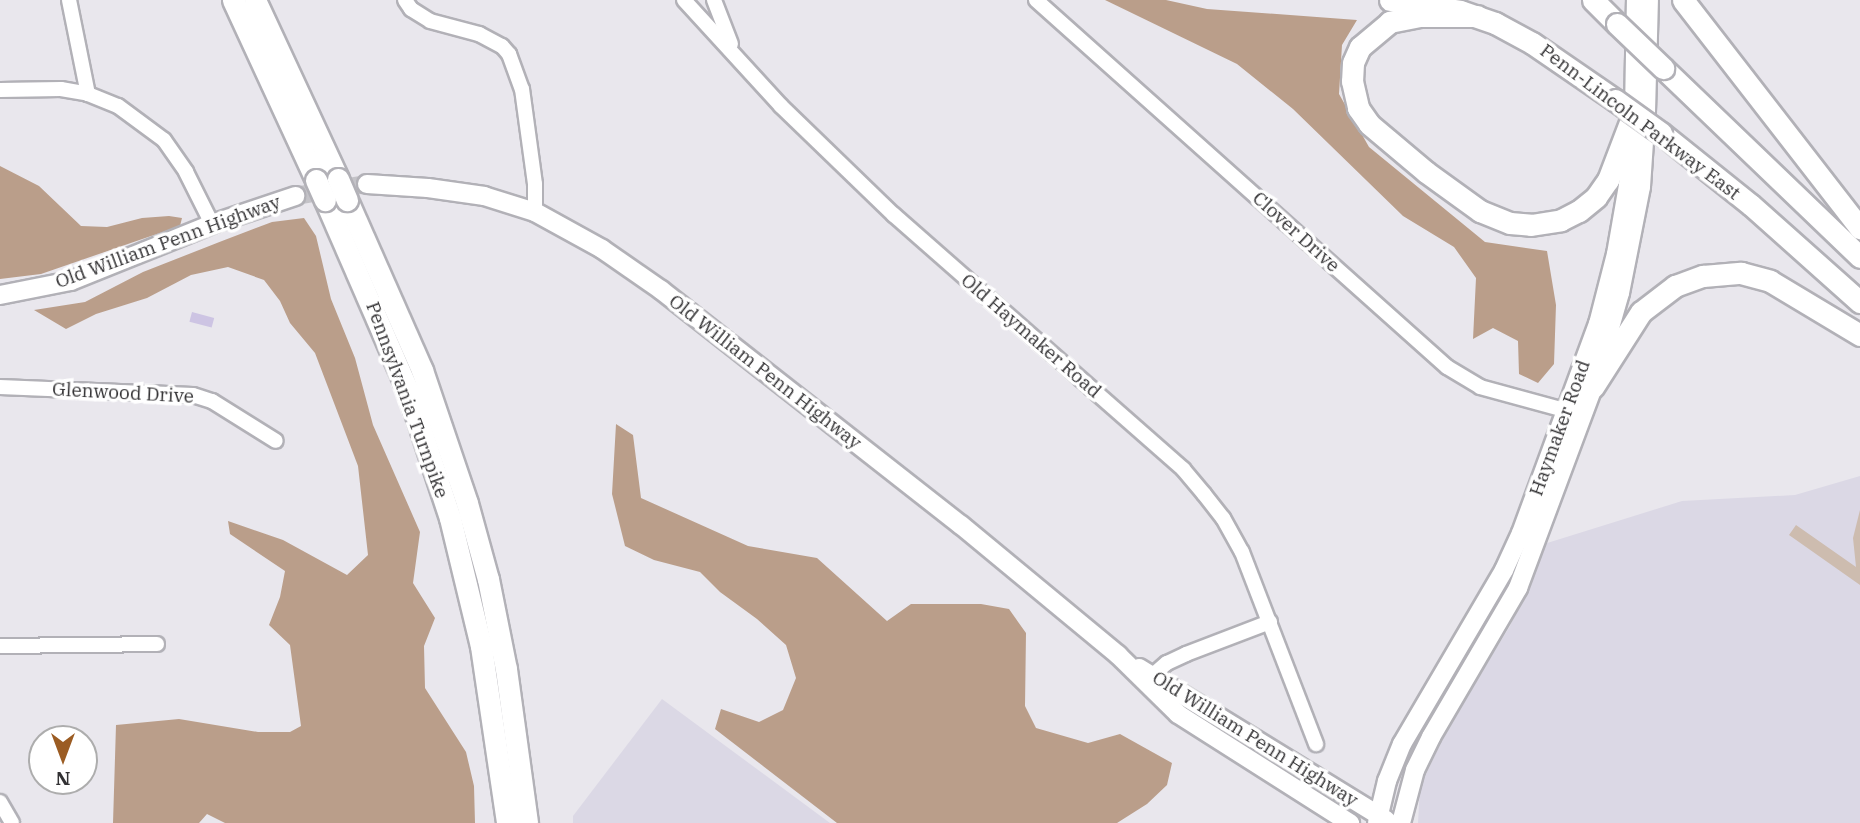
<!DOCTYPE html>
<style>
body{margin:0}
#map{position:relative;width:1860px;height:823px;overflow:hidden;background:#e9e7ed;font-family:"IBM Plex Serif",serif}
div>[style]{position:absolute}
.built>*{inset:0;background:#dbd8e5}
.green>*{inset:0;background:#cdbcaf}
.forest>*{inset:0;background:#ba9e8a}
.water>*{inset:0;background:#cdc4e3;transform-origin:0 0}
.major-tunnel>*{height:18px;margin-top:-9px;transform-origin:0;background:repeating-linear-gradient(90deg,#c4c3c8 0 18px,transparent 0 27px)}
.roads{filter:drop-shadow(2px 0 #b2b1b7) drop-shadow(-2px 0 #b2b1b7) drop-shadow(0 2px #b2b1b7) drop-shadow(0 -2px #b2b1b7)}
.minor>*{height:14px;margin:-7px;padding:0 7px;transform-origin:7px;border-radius:7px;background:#fff}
.major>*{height:18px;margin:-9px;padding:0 9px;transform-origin:9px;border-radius:9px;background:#fff}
.highway>*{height:21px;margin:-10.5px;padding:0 10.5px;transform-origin:10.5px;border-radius:10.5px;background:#fff}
.bridges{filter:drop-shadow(2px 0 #b2b1b7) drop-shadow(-2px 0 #b2b1b7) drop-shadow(0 2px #b2b1b7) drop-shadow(0 -2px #b2b1b7)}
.highway-bridge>*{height:21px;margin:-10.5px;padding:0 10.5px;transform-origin:10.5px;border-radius:10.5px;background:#fff}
span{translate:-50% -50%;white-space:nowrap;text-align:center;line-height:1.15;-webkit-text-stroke:7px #fff;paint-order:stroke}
.street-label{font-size:19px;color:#323133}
.north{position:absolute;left:28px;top:725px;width:70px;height:70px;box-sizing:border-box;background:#fff;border:2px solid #adadad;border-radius:50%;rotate:180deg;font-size:19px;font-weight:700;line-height:28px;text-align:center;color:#323133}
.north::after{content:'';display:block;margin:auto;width:24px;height:32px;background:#9b5c23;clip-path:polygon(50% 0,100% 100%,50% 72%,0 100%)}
</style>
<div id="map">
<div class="built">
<i style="clip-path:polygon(1860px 476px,1860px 823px,1418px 823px,1420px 787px,1450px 724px,1510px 626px,1544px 544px,1682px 501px,1795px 495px)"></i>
<i style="clip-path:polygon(662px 699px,830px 823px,573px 823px,573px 816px)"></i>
</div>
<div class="green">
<i style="clip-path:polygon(1860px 510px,1860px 585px,1789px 535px,1796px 525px,1856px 567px,1853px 538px)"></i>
</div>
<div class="forest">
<i style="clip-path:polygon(1105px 0,1166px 0,1207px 9px,1357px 20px,1342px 45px,1339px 94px,1369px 147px,1485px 242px,1547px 251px,1556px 305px,1554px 364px,1538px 383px,1519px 374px,1518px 341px,1493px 328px,1473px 339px,1476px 278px,1454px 247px,1403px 216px,1293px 109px,1237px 64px)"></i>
<i style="clip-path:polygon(0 166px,39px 186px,81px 226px,107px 227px,142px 218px,169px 216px,182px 218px,180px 226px,41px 274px,0 279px)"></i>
<i style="clip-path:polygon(304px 218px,316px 236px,331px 299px,355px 358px,373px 425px,420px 532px,413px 583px,435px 618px,424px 646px,425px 688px,466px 752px,474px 786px,475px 823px,225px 823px,207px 814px,199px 823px,113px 823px,116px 725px,179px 719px,258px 732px,290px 732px,301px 726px,290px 645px,269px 625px,280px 597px,285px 571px,230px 534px,228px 521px,283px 540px,347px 575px,368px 555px,358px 466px,315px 353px,290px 323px,280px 301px,264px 280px,228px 267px,191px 275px,147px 298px,96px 314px,66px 329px,34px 310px,85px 302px,143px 272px,222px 241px,272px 222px)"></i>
<i style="clip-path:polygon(616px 424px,633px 435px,641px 498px,748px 546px,817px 558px,887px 621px,911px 604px,981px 604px,1009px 609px,1026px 633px,1025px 706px,1036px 728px,1088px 743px,1120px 734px,1172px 763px,1167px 785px,1147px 804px,1117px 823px,837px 823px,715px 729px,721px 709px,759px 722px,783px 710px,796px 678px,786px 645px,757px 619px,720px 592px,700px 572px,654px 560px,625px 546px,612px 494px)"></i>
</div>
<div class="water">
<i style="left:192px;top:312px;width:23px;height:10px;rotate:15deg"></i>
</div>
<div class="major-tunnel">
<i style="left:295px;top:196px;width:73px;rotate:-9.5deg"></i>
</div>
<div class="roads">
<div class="minor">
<i style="left:69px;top:0;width:96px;rotate:78.6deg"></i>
<i style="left:88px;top:94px;width:32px;rotate:22deg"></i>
<i style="left:118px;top:106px;width:57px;rotate:36.5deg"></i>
<i style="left:164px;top:140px;width:39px;rotate:55deg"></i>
<i style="left:186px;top:172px;width:58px;rotate:63.4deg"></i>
<i style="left:405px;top:0;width:11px;rotate:56deg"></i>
<i style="left:411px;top:9px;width:22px;rotate:32deg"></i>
<i style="left:430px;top:21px;width:51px;rotate:14.9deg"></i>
<i style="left:479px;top:34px;width:26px;rotate:28deg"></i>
<i style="left:502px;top:46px;width:11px;rotate:49deg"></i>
<i style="left:509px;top:54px;width:37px;rotate:70deg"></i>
<i style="left:522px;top:89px;width:96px;rotate:82.2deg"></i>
<i style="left:535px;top:184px;width:28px;rotate:90deg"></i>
<i style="left:684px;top:0;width:144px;rotate:47.5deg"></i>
<i style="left:781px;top:106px;width:157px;rotate:44deg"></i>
<i style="left:894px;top:215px;width:385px;rotate:41.3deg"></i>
<i style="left:1183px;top:469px;width:33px;rotate:50deg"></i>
<i style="left:1204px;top:494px;width:31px;rotate:52deg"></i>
<i style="left:1223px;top:518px;width:39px;rotate:61deg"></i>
<i style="left:1242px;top:552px;width:206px;rotate:68.9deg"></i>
<i style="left:714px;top:0;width:47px;rotate:68.9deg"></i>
<i style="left:1036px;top:0;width:551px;rotate:41.76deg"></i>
<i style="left:1447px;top:367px;width:39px;rotate:31deg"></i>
<i style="left:1480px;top:387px;width:98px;rotate:15.3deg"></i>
<i style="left:0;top:90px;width:61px;rotate:-0.9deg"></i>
<i style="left:61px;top:89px;width:27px;rotate:10deg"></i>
<i style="left:0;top:387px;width:193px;rotate:2.4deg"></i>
<i style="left:193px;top:395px;width:20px;rotate:18deg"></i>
<i style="left:212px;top:401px;width:75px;rotate:32deg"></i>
<i style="left:0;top:646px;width:157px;rotate:-0.7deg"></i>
<i style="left:1146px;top:681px;width:28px;rotate:-41deg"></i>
<i style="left:1167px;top:663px;width:21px;rotate:-25deg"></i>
<i style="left:1186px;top:654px;width:90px;rotate:-20.9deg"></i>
<i style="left:0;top:802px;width:24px;rotate:60deg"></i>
</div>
<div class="major">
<i style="left:367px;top:184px;width:61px;rotate:3.8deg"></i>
<i style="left:428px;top:188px;width:57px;rotate:8.1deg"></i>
<i style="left:484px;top:196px;width:53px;rotate:17.4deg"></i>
<i style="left:535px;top:212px;width:77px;rotate:28.9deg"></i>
<i style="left:602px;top:249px;width:72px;rotate:34.8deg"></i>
<i style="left:661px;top:290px;width:381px;rotate:38.1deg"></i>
<i style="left:961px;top:525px;width:204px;rotate:39.6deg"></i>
<i style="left:1118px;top:655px;width:84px;rotate:44.5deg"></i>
<i style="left:1178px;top:714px;width:204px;rotate:32.4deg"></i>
<i style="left:0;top:295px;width:72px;rotate:-11.2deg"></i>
<i style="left:71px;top:281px;width:152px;rotate:-22deg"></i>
<i style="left:212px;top:224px;width:88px;rotate:-18.6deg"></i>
<i style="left:1139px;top:668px;width:290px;rotate:31.6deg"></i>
<i style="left:1377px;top:823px;width:43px;rotate:-76.6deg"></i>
<i style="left:1387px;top:781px;width:40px;rotate:-68deg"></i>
<i style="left:1402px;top:744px;width:202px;rotate:-59.6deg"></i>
<i style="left:1504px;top:570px;width:41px;rotate:-65.3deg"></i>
<i style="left:1521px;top:533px;width:223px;rotate:-69.8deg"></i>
<i style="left:1598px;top:324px;width:72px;rotate:-75.6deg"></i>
<i style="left:1616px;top:254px;width:70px;rotate:-80.1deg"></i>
<i style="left:1628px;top:185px;width:73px;rotate:-85.3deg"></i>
<i style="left:1634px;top:112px;width:112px;rotate:-89deg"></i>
<i style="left:1401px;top:823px;width:55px;rotate:-75.2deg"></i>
<i style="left:1415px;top:770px;width:37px;rotate:-64deg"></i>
<i style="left:1431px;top:737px;width:173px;rotate:-59.7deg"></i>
<i style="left:1518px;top:588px;width:215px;rotate:-69.5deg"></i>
<i style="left:1593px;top:387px;width:98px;rotate:-74deg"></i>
<i style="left:1620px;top:293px;width:108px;rotate:-78.8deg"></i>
<i style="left:1641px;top:187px;width:75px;rotate:-86.2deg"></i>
<i style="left:1646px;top:112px;width:112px;rotate:-88.5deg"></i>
</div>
<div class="highway">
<i style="left:233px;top:0;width:198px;rotate:65.2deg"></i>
<i style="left:255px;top:0;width:197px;rotate:65.1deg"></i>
<i style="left:1390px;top:0;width:71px;rotate:8.9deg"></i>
<i style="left:1460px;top:11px;width:37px;rotate:19deg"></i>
<i style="left:1495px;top:23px;width:42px;rotate:28.4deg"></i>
<i style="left:1532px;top:43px;width:101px;rotate:34.5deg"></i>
<i style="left:1593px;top:0;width:34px;rotate:45deg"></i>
<i style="left:1683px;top:0;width:289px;rotate:52.2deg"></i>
<i style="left:1477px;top:16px;width:57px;rotate:180deg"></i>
<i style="left:1420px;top:16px;width:31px;rotate:169deg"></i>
<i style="left:1390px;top:22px;width:39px;rotate:140deg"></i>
<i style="left:1360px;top:47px;width:17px;rotate:114deg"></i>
<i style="left:1353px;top:63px;width:18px;rotate:93deg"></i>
<i style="left:1352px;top:81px;width:28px;rotate:77deg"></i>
<i style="left:1358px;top:108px;width:19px;rotate:55deg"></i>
<i style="left:1369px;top:124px;width:75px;rotate:40.1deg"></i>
<i style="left:1426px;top:172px;width:67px;rotate:35.8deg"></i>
<i style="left:1480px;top:211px;width:32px;rotate:22deg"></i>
<i style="left:1510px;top:223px;width:21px;rotate:5deg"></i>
<i style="left:1531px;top:225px;width:30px;rotate:-9deg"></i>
<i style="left:1561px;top:220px;width:20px;rotate:-27deg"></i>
<i style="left:1579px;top:211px;width:22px;rotate:-39deg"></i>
<i style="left:1596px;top:197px;width:21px;rotate:-55deg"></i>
<i style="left:1608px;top:180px;width:73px;rotate:-69.1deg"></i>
<i style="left:1663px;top:68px;width:273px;rotate:43.8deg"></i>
<i style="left:1661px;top:133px;width:115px;rotate:38.7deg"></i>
<i style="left:1751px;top:205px;width:146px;rotate:41.7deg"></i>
<i style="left:325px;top:200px;width:208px;rotate:66.5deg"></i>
<i style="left:408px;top:391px;width:134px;rotate:71.7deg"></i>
<i style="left:450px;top:518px;width:132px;rotate:76.4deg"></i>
<i style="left:481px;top:646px;width:179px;rotate:81.6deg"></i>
<i style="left:347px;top:200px;width:186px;rotate:66.2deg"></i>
<i style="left:422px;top:370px;width:140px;rotate:71.3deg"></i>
<i style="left:467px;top:503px;width:79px;rotate:74.6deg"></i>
<i style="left:488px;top:579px;width:92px;rotate:78.7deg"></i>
<i style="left:506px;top:669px;width:155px;rotate:82.2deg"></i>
<i style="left:1593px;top:387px;width:89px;rotate:-57.4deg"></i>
<i style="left:1641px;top:312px;width:43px;rotate:-37.4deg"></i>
<i style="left:1675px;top:286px;width:30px;rotate:-20deg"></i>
<i style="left:1703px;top:276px;width:38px;rotate:-5deg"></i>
<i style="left:1741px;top:273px;width:30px;rotate:15deg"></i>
<i style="left:1770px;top:281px;width:105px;rotate:31deg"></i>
</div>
</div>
<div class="bridges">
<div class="highway-bridge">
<i style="left:1617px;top:24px;width:64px;rotate:43.7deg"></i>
<i style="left:1615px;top:100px;width:57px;rotate:35.7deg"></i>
<i style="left:338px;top:179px;width:23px;rotate:67deg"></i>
<i style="left:316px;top:180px;width:22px;rotate:66deg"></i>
</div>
</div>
<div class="street-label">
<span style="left:1640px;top:122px;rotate:37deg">Penn-Lincoln Parkway East</span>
<span style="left:1296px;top:232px;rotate:42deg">Clover Drive</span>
<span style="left:168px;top:242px;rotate:-20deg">Old William Penn Highway</span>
<span style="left:1031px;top:336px;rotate:41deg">Old Haymaker Road</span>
<span style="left:765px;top:372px;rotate:38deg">Old William Penn Highway</span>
<span style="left:123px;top:393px;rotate:3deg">Glenwood Drive</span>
<span style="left:407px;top:400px;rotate:70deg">Pennsylvania Turnpike</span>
<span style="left:1560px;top:428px;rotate:-70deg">Haymaker Road</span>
<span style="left:1255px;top:739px;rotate:32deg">Old William Penn Highway</span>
</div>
<div class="north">N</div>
</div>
